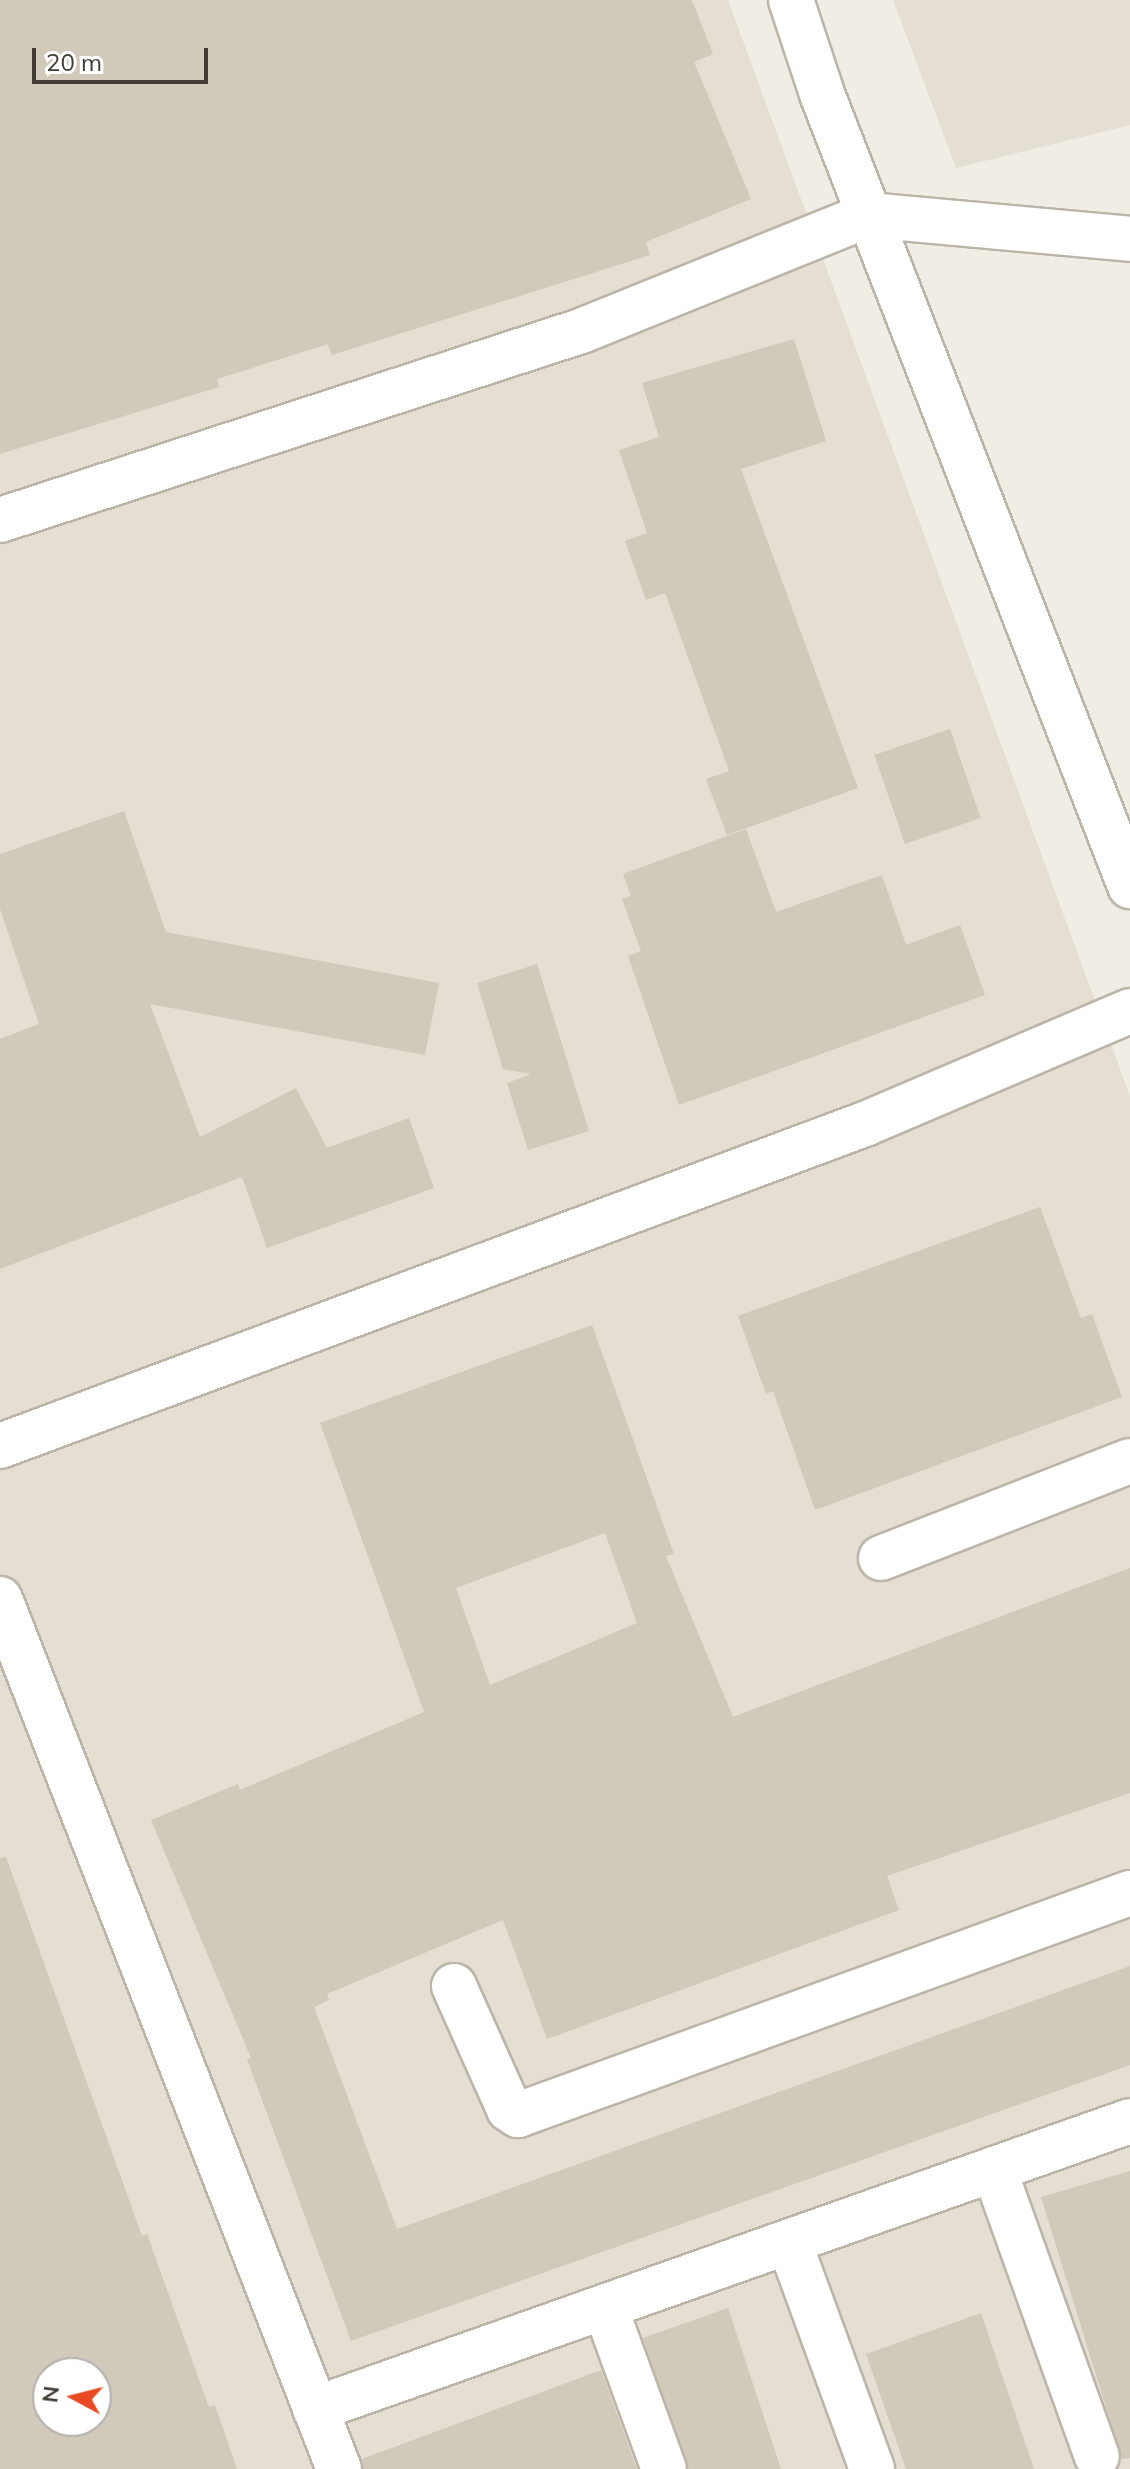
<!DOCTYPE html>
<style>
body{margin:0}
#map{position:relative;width:1130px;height:2469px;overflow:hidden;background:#f0ede4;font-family:Mulish,sans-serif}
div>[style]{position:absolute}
.residential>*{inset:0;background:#e4dfd2}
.building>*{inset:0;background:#d1c9ba;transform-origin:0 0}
.roads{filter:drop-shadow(2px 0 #bbb5a8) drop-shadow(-2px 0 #bbb5a8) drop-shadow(0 2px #bbb5a8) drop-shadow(0 -2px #bbb5a8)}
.minor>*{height:44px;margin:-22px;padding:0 22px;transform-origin:22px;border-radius:22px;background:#fff}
.tertiary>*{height:44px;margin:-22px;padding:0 22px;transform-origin:22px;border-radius:22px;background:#fff}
span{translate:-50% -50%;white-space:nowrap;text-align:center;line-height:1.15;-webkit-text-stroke:6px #fff;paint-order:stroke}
.north{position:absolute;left:32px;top:2357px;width:80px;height:80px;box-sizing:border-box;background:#fff;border:2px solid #b3b1ae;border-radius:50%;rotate:277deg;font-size:22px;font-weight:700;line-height:32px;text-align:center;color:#423d34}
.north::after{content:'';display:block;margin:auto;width:28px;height:36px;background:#e84a23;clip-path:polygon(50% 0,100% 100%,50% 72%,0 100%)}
.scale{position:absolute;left:32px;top:48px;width:176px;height:36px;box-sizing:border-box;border:4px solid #423d34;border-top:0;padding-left:10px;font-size:24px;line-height:28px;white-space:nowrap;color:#423d34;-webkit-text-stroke:6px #fff;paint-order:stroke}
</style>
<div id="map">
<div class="residential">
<i style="clip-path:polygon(evenodd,0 0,728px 0,1130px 1096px,1130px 2469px,0 2469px,0 0,48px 2373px,96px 2373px,96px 2421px,48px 2421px,48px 2373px)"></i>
<i style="clip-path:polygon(893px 0,1130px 0,1130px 125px,956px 168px)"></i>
</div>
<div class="building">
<i style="clip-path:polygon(0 0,692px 0,713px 54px,694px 62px,751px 199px,646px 242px,650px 255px,332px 355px,328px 344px,217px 379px,219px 387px,0 454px)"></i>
<i style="clip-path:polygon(794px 339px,826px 441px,741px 469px,858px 788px,727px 835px,706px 779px,729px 771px,665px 593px,646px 600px,625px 541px,647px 533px,619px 450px,659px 437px,642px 383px)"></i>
<i style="left:950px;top:729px;width:94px;height:80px;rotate:71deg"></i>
<i style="clip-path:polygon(124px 811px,166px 932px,439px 983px,425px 1055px,150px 1004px,200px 1137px,296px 1088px,327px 1148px,409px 1118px,434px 1188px,267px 1248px,242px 1177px,0 1269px,0 1039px,39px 1024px,0 909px,0 854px)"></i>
<i style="clip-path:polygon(746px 829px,776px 912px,882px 875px,906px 945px,960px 925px,985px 995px,679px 1105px,628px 956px,641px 951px,622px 899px,631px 896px,623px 874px)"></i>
<i style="clip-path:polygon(537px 964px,589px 1131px,528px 1150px,507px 1083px,531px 1074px,503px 1069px,477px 983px)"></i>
<i style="clip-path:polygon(1040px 1207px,1081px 1318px,1092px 1314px,1122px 1397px,815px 1510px,773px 1391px,766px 1394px,738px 1316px)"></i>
<i style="clip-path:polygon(evenodd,592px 1325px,674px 1554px,666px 1556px,733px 1717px,1130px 1568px,1130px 1793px,887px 1876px,899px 1910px,547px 2039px,503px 1920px,327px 1994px,329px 2000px,314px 2007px,397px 2229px,1130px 1966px,1130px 2065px,351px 2341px,247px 2059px,251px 2058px,151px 1820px,238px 1784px,240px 1790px,424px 1712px,320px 1423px,592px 1325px,605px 1533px,637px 1623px,490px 1685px,456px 1588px,605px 1533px)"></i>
<i style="clip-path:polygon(evenodd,6px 1857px,142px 2236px,147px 2234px,209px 2407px,215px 2405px,237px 2469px,0 2469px,0 1858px,6px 1857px,48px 2373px,96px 2373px,96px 2421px,48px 2421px,48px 2373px)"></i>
<i style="clip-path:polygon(1130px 2171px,1130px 2458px,1122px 2459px,1041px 2197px)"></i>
<i style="clip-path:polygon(728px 2308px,781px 2469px,688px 2469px,643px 2338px)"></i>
<i style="clip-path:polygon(981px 2313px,1034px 2469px,906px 2469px,866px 2354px)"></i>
<i style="clip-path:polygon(601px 2370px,637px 2469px,363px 2469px,362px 2459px)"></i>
</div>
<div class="roads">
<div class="minor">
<i style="left:0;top:520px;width:611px;rotate:-18.02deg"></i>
<i style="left:581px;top:331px;width:310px;rotate:-22deg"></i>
<i style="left:868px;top:215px;width:263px;rotate:5.2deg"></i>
<i style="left:0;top:1446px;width:923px;rotate:-20.42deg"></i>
<i style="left:865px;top:1124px;width:288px;rotate:-23.1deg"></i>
<i style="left:881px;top:1558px;width:267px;rotate:-21.3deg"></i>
<i style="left:0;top:1599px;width:934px;rotate:68.71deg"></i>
<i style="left:454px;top:1986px;width:135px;rotate:65.9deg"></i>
<i style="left:509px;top:2109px;width:11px;rotate:34deg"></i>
<i style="left:518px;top:2115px;width:651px;rotate:-19.94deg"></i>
<i style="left:994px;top:2169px;width:305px;rotate:70.3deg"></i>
<i style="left:789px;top:2242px;width:242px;rotate:69.9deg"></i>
<i style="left:605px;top:2307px;width:172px;rotate:70deg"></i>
<i style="left:315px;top:2409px;width:864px;rotate:-19.46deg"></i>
</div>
<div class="tertiary">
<i style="left:791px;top:0;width:99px;rotate:71.7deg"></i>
<i style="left:822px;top:94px;width:850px;rotate:68.75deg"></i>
</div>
</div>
<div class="north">N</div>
<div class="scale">20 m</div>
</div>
